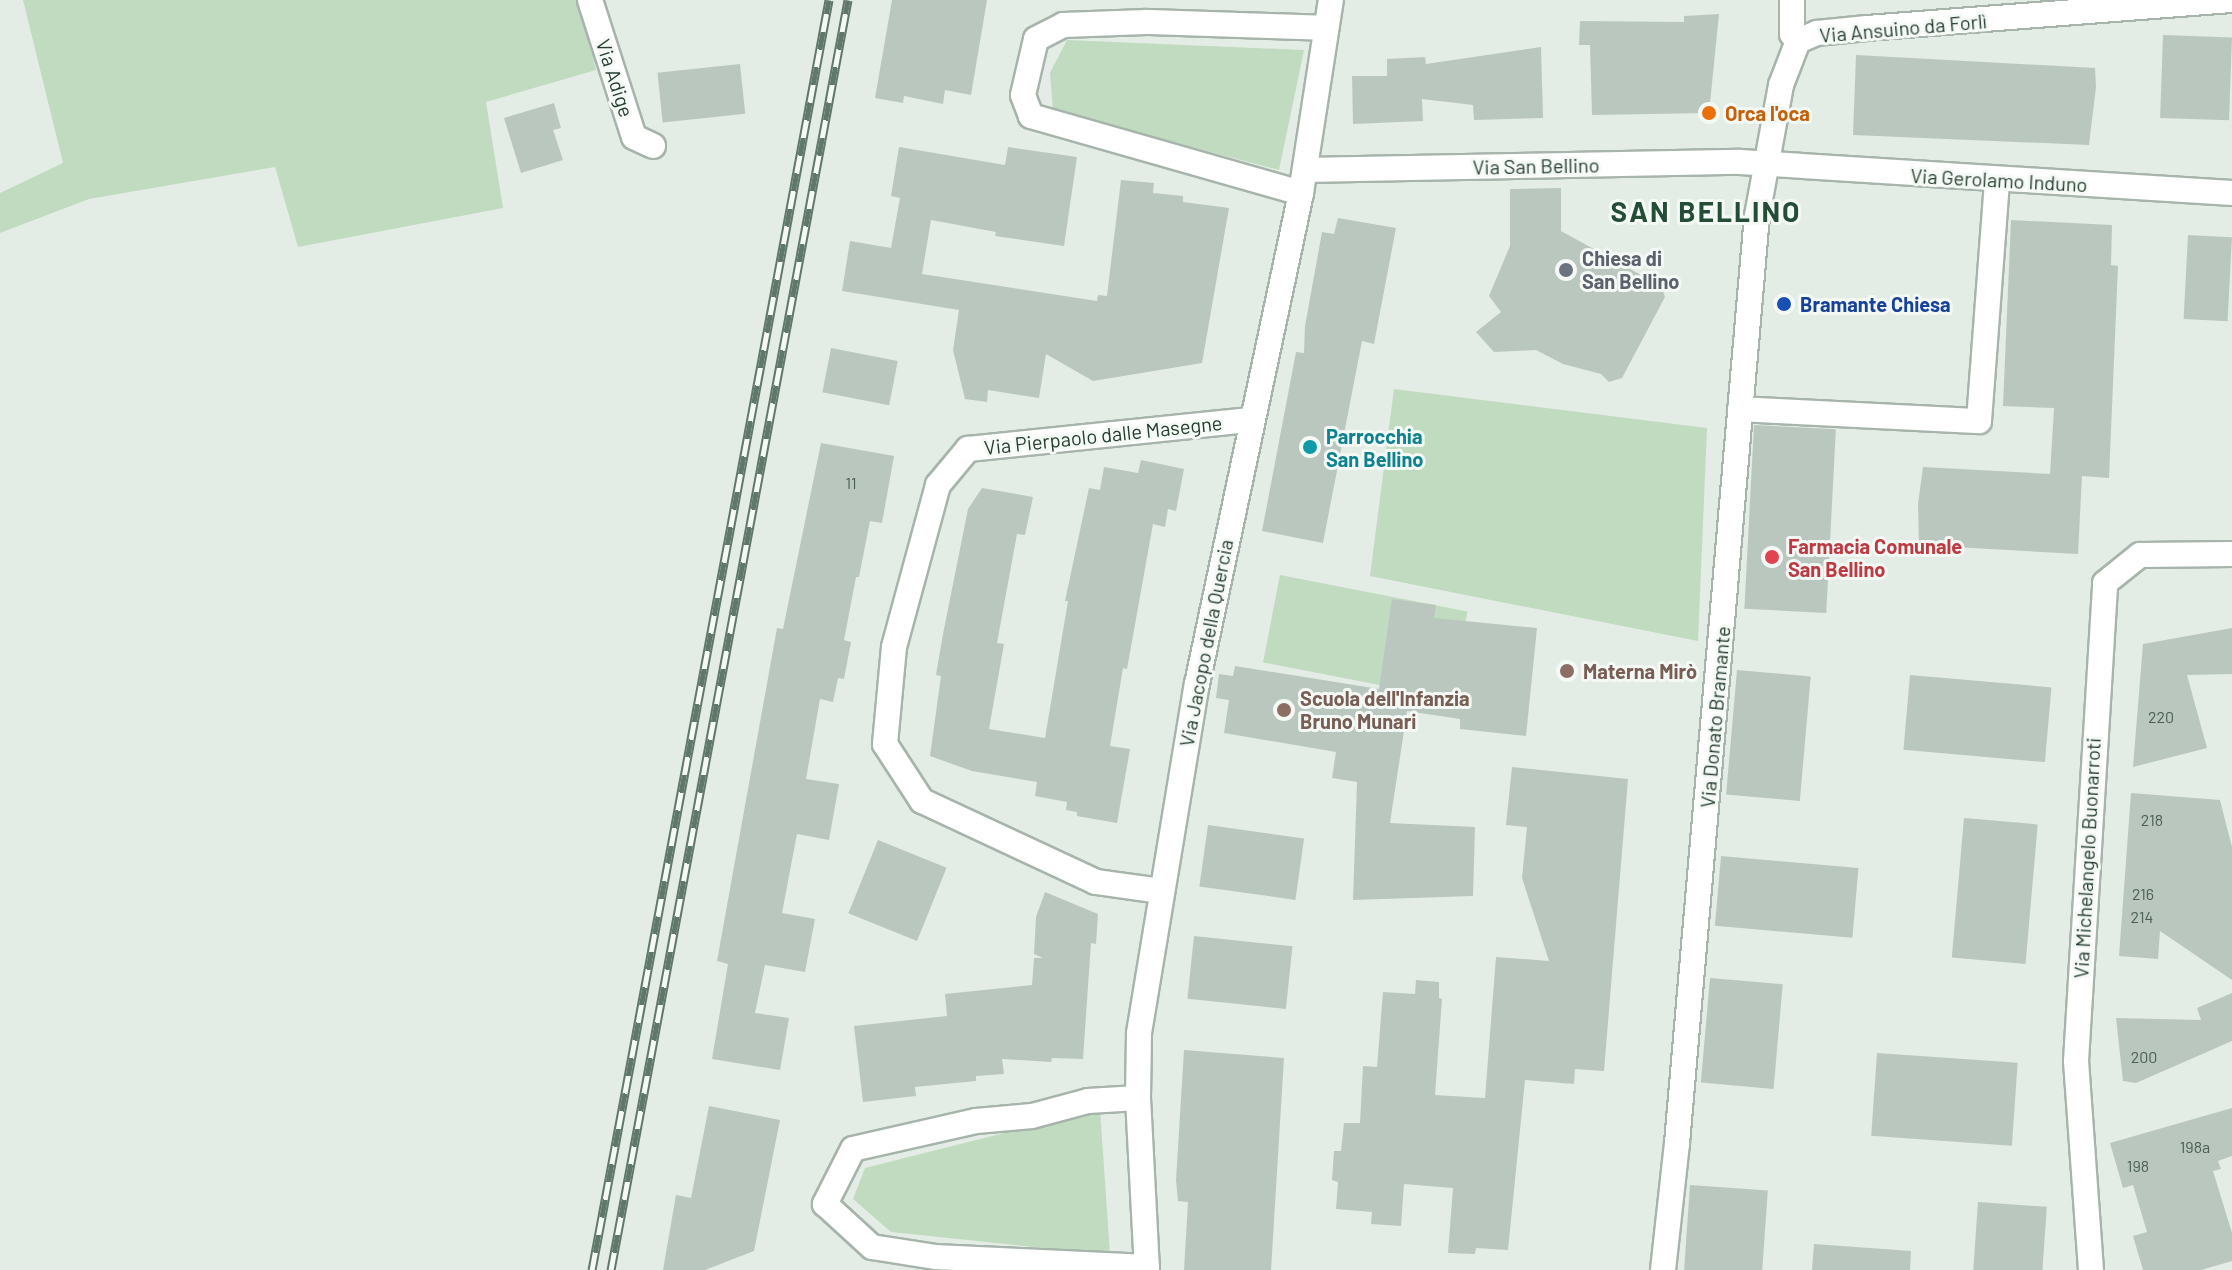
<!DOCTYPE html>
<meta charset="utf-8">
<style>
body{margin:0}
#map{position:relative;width:2232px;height:1270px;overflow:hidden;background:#e4ece6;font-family:Barlow,sans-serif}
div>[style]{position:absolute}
.green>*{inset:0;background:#c0dbbf;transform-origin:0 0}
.building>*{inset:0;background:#bac7bf;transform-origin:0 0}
.roads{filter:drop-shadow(2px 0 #a7b4ab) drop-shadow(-2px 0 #a7b4ab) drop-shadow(0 2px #a7b4ab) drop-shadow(0 -2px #a7b4ab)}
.minor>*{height:24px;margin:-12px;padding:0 12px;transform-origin:12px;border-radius:12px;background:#fff}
.rail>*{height:9px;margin-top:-4.5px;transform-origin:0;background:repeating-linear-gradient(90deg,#f5f9f6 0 18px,#60786a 0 36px);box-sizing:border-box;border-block:2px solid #60786a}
.dots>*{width:22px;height:22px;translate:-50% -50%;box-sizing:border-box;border:4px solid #f5f9f6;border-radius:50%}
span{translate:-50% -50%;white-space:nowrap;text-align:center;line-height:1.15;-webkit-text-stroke:6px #f5f9f6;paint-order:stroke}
.number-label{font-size:16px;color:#4a6053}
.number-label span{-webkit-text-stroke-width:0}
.street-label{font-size:20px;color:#253d2f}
.food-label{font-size:20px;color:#c56008;font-weight:700}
.left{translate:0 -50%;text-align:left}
.worship-label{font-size:20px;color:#5b616d;font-weight:700}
.transit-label{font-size:20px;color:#164399;font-weight:700}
.culture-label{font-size:20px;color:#0d838f;font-weight:700}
.health-label{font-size:20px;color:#be3a42;font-weight:700}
.education-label{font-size:20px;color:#785e54;font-weight:700}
.district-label{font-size:28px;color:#234d36;font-weight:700;letter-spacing:2px}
</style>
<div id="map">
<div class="green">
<i style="clip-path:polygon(23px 0,580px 0,596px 70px,486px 102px,503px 208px,298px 247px,275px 167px,89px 199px,0 233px,0 193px,63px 163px)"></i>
<i style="clip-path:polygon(1067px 40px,1304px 50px,1279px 170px,1053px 110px,1050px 73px)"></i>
<i style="clip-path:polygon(1394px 389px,1707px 428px,1698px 641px,1370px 576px)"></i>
<i style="left:1280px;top:575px;width:191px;height:89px;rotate:11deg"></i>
<i style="clip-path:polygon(1100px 1109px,1110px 1255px,891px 1232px,853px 1199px,865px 1168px)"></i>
</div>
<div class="building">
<i style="clip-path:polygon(892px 0,987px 0,971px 95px,945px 90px,943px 104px,904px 96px,903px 103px,875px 98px)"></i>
<i style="clip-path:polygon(1719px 14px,1709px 113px,1592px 115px,1590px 45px,1579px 45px,1580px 21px,1684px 22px,1684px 16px)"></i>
<i style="left:2163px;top:35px;width:69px;height:83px;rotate:2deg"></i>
<i style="clip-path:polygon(1541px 47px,1543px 118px,1474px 120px,1473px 105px,1422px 99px,1423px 121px,1353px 124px,1352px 76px,1387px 76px,1387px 59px,1425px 57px,1426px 64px)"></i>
<i style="clip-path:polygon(1856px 55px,2095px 68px,2096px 87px,2089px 145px,1853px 135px)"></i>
<i style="left:740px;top:64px;width:50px;height:83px;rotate:84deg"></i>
<i style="clip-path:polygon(554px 103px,561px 128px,553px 130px,563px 160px,521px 173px,504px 118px)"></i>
<i style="clip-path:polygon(899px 147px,1005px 165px,1008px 147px,1077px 157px,1064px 246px,995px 236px,996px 232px,931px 220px,922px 274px,1097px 301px,1098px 295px,1107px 296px,1121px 180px,1154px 183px,1153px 193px,1183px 196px,1183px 202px,1229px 208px,1202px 363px,1093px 381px,1046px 354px,1039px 398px,988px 390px,987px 402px,965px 399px,953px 350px,959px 310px,842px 291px,850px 241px,891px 248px,900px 198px,891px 196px)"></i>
<i style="clip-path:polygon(1561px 188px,1561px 231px,1661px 286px,1665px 297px,1622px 378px,1609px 382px,1601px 374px,1563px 364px,1536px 350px,1494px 352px,1476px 332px,1501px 312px,1489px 296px,1510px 246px,1510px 189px)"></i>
<i style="clip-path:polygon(1338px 218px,1396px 228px,1374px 344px,1362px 341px,1323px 543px,1262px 531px,1296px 352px,1304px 353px,1305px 326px,1322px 232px,1334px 234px)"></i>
<i style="clip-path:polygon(2011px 220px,2112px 225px,2111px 265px,2118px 266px,2109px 478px,2082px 476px,2078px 554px,1919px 545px,1918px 504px,1923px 467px,2050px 474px,2054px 408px,2003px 406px)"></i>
<i style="left:2188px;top:235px;width:44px;height:84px;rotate:3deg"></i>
<i style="left:831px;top:348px;width:68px;height:45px;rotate:11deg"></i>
<i style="left:1754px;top:425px;width:82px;height:184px;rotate:3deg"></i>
<i style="clip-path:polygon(821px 443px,894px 456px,882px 523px,870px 521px,859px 577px,856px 577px,844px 640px,851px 642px,844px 679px,838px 678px,833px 702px,820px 699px,806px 779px,839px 784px,829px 840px,797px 834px,782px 913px,815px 919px,805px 972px,765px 965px,755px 1013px,789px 1018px,780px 1070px,712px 1059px,728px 964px,717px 961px,777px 628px,783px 629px)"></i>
<i style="clip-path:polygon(1141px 460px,1184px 469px,1176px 511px,1168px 509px,1165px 527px,1153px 524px,1127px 669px,1123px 668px,1110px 746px,1130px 749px,1117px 823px,1077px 816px,1077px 812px,1066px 810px,1067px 802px,1035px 796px,1037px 782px,972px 771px,930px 756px,941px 676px,936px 675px,943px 634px,968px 509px,982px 488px,1033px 497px,1025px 535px,1017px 534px,997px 643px,1004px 644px,989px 729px,1045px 738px,1068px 601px,1065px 601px,1089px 488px,1100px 490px,1104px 467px,1138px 473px)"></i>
<i style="clip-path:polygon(1392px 599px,1436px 605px,1434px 618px,1537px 628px,1526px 736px,1460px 729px,1460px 719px,1407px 711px,1390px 823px,1475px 827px,1473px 896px,1353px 900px,1357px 782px,1332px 778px,1336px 752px,1224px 733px,1229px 700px,1216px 698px,1219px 674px,1233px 676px,1235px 666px,1379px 689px)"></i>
<i style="clip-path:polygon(2232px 628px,2232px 674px,2187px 675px,2207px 748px,2133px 767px,2143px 644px)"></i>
<i style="left:1737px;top:670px;width:74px;height:125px;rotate:5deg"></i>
<i style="left:1910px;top:675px;width:142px;height:75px;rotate:5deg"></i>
<i style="clip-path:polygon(1512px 767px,1628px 779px,1604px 1071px,1575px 1069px,1574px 1084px,1525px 1080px,1508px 1250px,1476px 1248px,1475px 1254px,1448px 1253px,1453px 1188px,1404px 1184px,1401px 1226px,1371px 1224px,1372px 1212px,1336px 1209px,1338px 1182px,1332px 1180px,1334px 1151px,1341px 1151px,1344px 1123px,1360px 1123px,1363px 1066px,1377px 1067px,1383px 992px,1415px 994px,1416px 980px,1439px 982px,1439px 998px,1442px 999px,1435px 1095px,1485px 1098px,1496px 957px,1549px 961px,1522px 878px,1527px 827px,1506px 825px)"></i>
<i style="clip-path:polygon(2131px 793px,2220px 800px,2232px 847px,2232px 980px,2160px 931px,2158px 959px,2119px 956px)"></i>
<i style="left:1964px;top:818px;width:74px;height:140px;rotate:5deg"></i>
<i style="left:1208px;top:825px;width:97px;height:62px;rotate:8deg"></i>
<i style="left:878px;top:840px;width:74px;height:79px;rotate:22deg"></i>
<i style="left:1721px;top:856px;width:138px;height:70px;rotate:5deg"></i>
<i style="clip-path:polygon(1045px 892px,1098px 914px,1096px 944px,1091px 943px,1083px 1059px,1052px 1058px,1051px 1062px,1002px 1059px,1004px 1074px,976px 1076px,976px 1081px,915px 1087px,916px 1096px,863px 1102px,854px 1026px,947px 1016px,945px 994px,1032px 985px,1034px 958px,1043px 958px,1034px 954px,1036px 917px)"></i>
<i style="left:1194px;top:936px;width:99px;height:63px;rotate:6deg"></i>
<i style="left:1710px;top:978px;width:73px;height:105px;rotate:5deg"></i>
<i style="clip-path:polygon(2232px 993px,2232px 1041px,2136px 1083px,2123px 1081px,2116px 1018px,2201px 1020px,2197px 1008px)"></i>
<i style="clip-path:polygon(1184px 1050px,1284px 1058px,1271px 1270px,1184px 1270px,1188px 1202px,1178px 1201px,1176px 1180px)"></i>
<i style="left:1877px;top:1053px;width:141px;height:83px;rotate:4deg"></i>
<i style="clip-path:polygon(709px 1106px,780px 1120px,754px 1251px,705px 1270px,663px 1270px,676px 1195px,691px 1198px)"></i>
<i style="clip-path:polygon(2232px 1108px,2232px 1156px,2218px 1161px,2221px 1169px,2213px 1171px,2232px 1233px,2232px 1261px,2201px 1270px,2143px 1270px,2133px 1236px,2147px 1232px,2133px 1185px,2123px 1188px,2110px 1143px)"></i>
<i style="left:1690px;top:1185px;width:78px;height:85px;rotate:4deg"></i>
<i style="left:1978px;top:1202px;width:69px;height:68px;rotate:4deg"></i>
<i style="clip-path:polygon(1814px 1244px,1911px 1251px,1910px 1270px,1812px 1270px)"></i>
</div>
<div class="roads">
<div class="minor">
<i style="left:590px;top:0;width:144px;rotate:72.2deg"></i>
<i style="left:634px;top:137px;width:21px;rotate:25deg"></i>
<i style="left:1792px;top:0;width:34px;rotate:90deg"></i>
<i style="left:1792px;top:34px;width:9px;rotate:49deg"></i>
<i style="left:1305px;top:170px;width:435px;rotate:-1.1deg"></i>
<i style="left:1740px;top:162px;width:493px;rotate:3.6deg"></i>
<i style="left:1301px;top:193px;width:281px;rotate:-164.1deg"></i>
<i style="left:1031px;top:116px;width:22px;rotate:-111deg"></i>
<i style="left:1023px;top:95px;width:57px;rotate:-76.9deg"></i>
<i style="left:1036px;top:39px;width:30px;rotate:-27deg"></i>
<i style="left:1063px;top:25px;width:83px;rotate:-2.1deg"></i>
<i style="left:1146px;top:22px;width:180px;rotate:1.9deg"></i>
<i style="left:1740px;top:409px;width:239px;rotate:2.9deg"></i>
<i style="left:1979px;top:421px;width:242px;rotate:-85.7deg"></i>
<i style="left:1161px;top:891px;width:66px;rotate:-172.1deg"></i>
<i style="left:1096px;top:882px;width:192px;rotate:-155deg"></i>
<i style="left:922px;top:801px;width:68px;rotate:-123deg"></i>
<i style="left:885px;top:744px;width:97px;rotate:-84.7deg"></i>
<i style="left:894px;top:647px;width:168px;rotate:-74.8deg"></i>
<i style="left:938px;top:485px;width:47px;rotate:-50.2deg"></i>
<i style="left:968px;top:449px;width:284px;rotate:-5.9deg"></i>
<i style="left:1138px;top:1098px;width:50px;rotate:176.6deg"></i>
<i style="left:1088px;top:1101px;width:58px;rotate:165deg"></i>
<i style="left:1032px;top:1116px;width:56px;rotate:174.9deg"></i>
<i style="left:976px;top:1121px;width:126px;rotate:167.2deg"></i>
<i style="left:853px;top:1149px;width:62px;rotate:117deg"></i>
<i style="left:825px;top:1204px;width:64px;rotate:42.5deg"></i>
<i style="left:872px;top:1247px;width:65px;rotate:8.9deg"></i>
<i style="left:936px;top:1257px;width:211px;rotate:2.7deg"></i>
<i style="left:1147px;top:1270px;width:172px;rotate:-93deg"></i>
<i style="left:1138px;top:1098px;width:65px;rotate:-89.1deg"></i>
<i style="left:1139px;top:1033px;width:354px;rotate:-80.6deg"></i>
<i style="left:1197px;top:684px;width:502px;rotate:-78.04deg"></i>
<i style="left:1301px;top:193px;width:195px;rotate:-81.2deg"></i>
<i style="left:1663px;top:1270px;width:128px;rotate:-83.7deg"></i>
<i style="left:1677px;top:1143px;width:930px;rotate:-85.07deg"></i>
<i style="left:1757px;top:216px;width:133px;rotate:-79.6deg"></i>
<i style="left:1781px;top:85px;width:47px;rotate:-68.9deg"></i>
<i style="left:1798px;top:41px;width:21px;rotate:-23deg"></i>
<i style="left:1817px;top:33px;width:50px;rotate:-5.7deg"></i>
<i style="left:1867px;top:28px;width:366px;rotate:-4.4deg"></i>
<i style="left:2091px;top:1270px;width:210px;rotate:-94.1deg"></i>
<i style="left:2076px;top:1061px;width:479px;rotate:-86.5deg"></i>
<i style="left:2105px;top:583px;width:45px;rotate:-38.7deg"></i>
<i style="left:2140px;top:555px;width:92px;rotate:-0.6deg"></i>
</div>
</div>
<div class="rail">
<i style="left:592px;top:1270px;width:1292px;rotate:-79.43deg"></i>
<i style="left:611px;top:1270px;width:1292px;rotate:-79.43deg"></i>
</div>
<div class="dots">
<i style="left:1709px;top:113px;background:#e8710a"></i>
<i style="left:1566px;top:270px;background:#6b7280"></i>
<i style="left:1784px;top:304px;background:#1a4fb4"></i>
<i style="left:1310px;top:447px;background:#0f9aa8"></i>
<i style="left:1772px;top:557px;background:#e0444e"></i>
<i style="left:1567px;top:671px;background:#8d6e63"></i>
<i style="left:1284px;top:710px;background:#8d6e63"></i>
</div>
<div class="number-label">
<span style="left:851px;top:483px">11</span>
<span style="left:2161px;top:717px">220</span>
<span style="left:2152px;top:820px">218</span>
<span style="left:2143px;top:894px">216</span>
<span style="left:2142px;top:917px">214</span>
<span style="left:2144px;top:1057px">200</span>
<span style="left:2195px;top:1147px">198a</span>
<span style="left:2138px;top:1166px">198</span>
</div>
<div class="street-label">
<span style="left:1903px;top:28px;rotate:-5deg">Via Ansuino da Forlì</span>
<span style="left:615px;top:78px;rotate:72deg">Via Adige</span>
<span style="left:1536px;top:166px;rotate:-1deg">Via San Bellino</span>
<span style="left:1999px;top:180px;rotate:3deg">Via Gerolamo Induno</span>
<span style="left:1103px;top:435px;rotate:-6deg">Via Pierpaolo dalle Masegne</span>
<span style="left:1206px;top:643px;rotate:-79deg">Via Jacopo della Quercia</span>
<span style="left:1715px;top:717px;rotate:-85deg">Via Donato Bramante</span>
<span style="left:2087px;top:858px;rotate:-87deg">Via Michelangelo Buonarroti</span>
</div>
<div class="food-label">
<span class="left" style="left:1725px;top:113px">Orca l'oca</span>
</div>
<div class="worship-label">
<span class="left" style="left:1582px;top:270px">Chiesa di<br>San Bellino</span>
</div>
<div class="transit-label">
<span class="left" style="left:1800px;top:304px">Bramante Chiesa</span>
</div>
<div class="culture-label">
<span class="left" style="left:1326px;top:448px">Parrocchia<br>San Bellino</span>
</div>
<div class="health-label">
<span class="left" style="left:1788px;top:558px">Farmacia Comunale<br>San Bellino</span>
</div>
<div class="education-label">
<span class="left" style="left:1583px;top:671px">Materna Mirò</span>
<span class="left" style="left:1300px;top:710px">Scuola dell'Infanzia<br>Bruno Munari</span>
</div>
<div class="district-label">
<span style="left:1706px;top:211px">SAN BELLINO</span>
</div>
</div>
